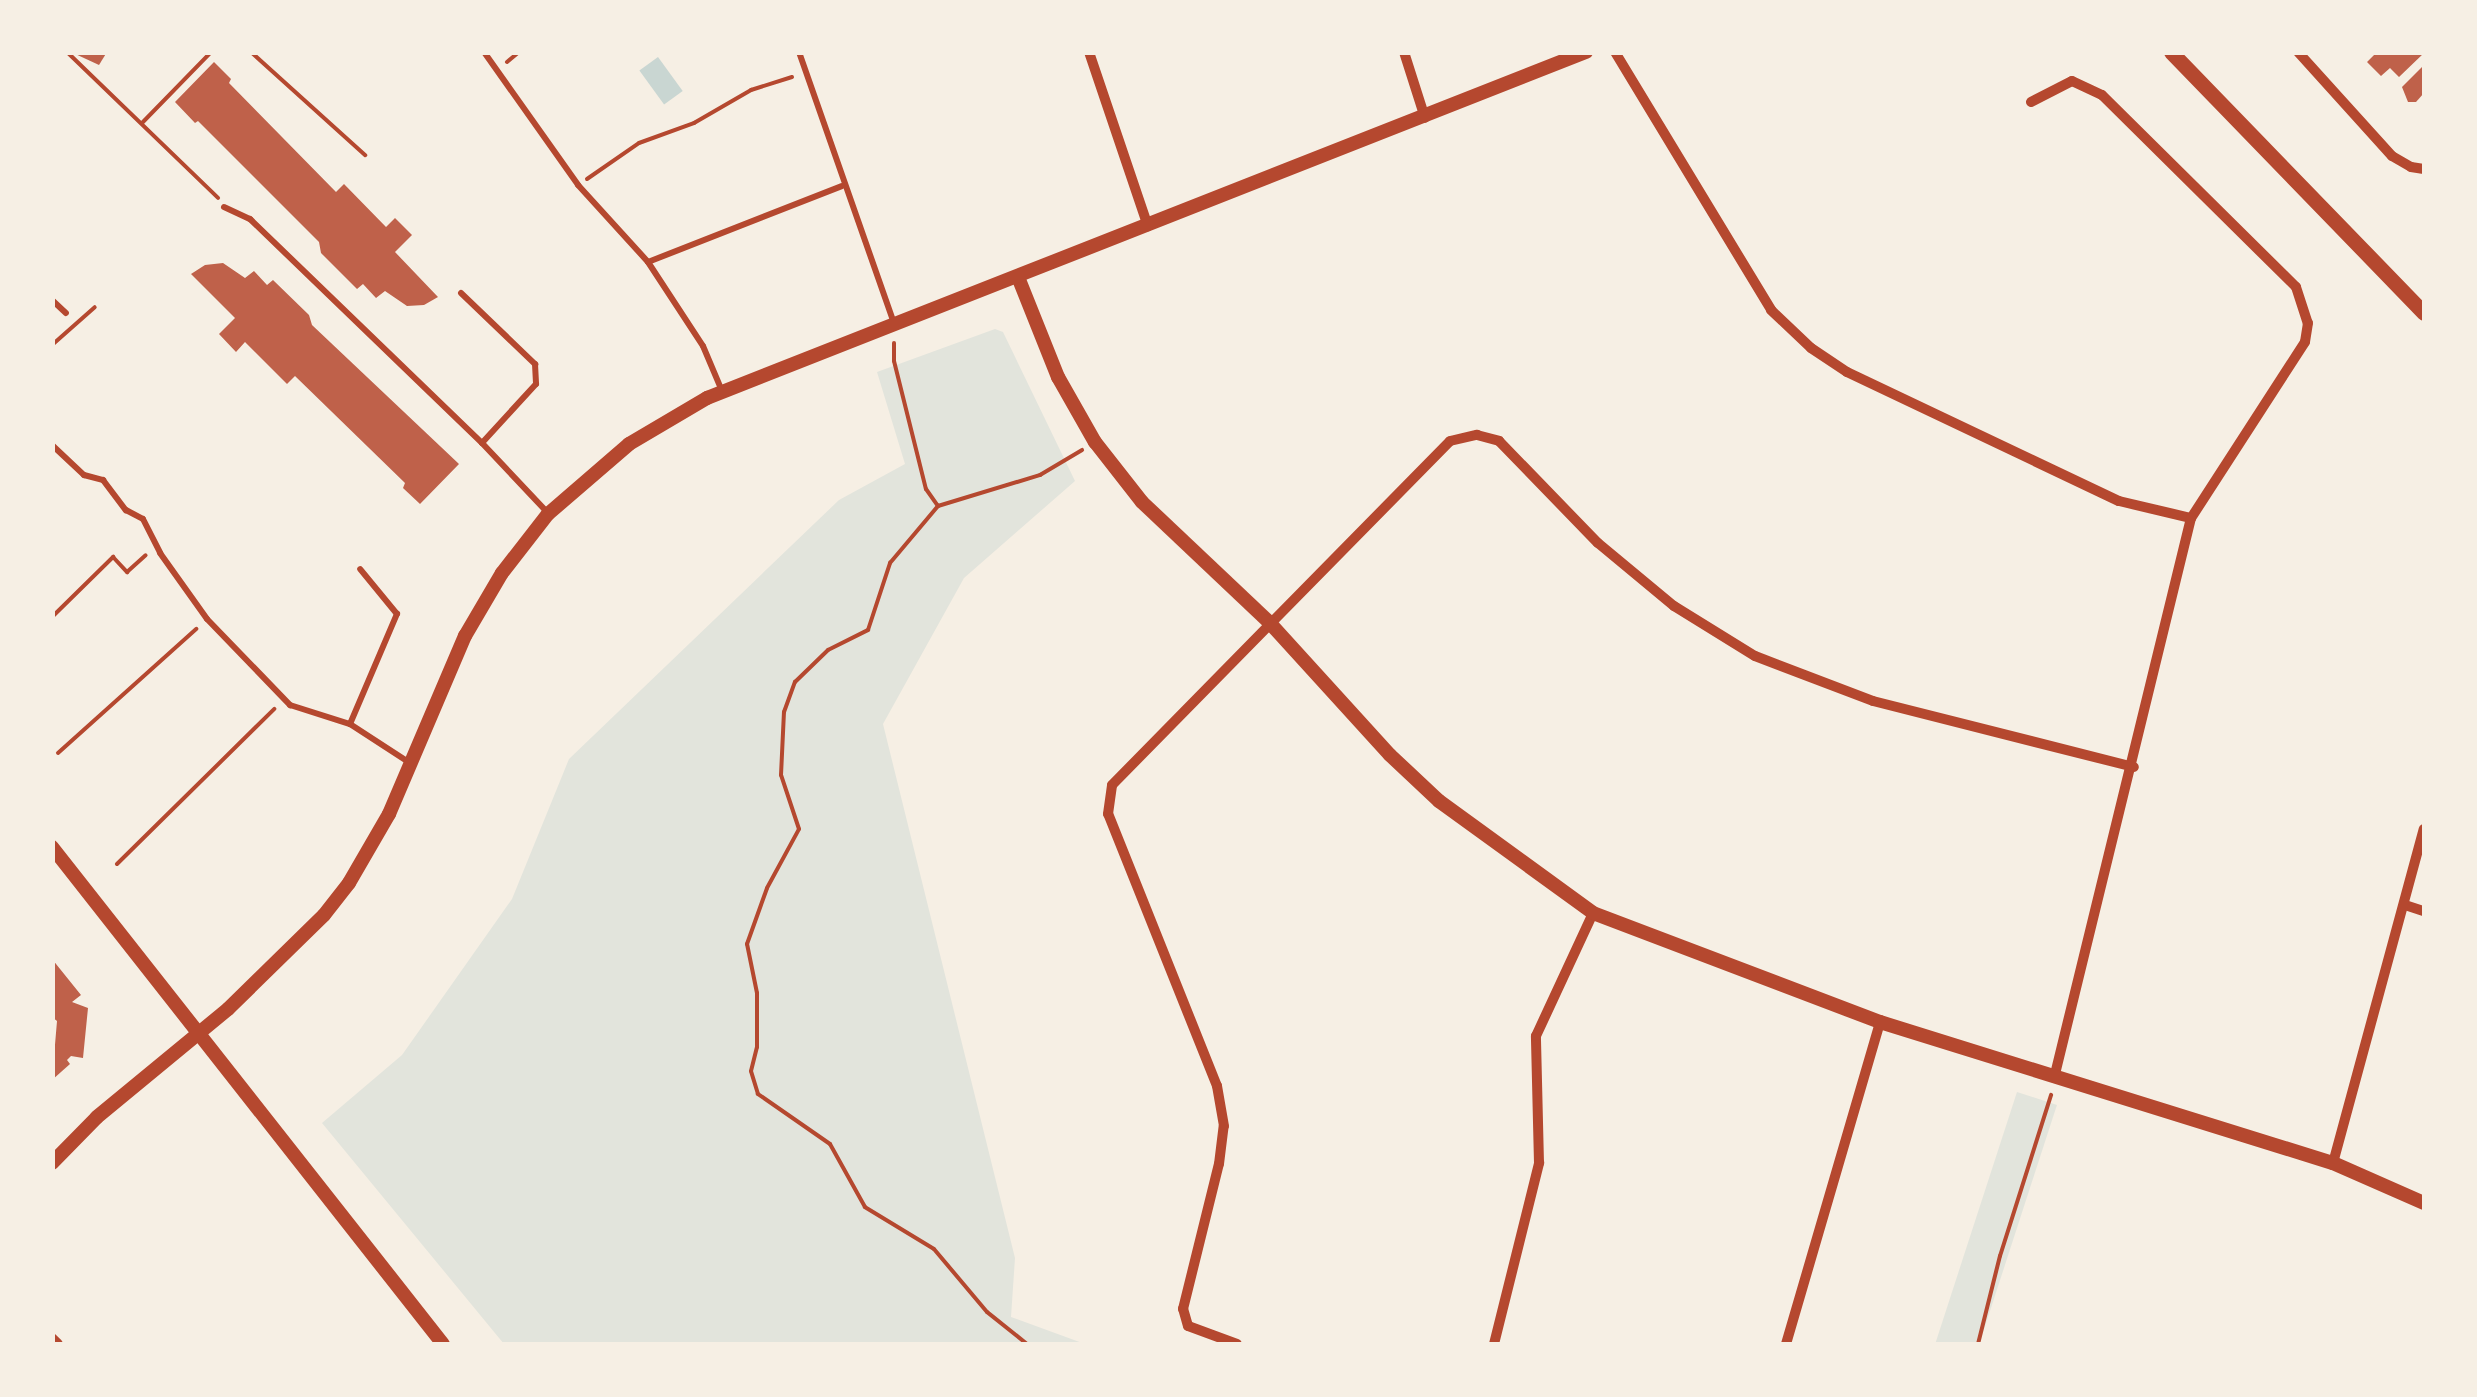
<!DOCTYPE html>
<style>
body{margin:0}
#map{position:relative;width:2477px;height:1397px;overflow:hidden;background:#f6efe4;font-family:"Noto Sans",sans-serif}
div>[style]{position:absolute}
.green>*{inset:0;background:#e2e4dc;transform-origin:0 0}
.water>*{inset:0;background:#c9d6d2;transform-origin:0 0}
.building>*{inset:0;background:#bf614a}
.path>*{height:4px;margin:-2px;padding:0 2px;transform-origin:2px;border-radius:2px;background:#b5482f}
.service>*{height:6px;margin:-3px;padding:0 3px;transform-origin:3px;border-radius:3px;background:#b5482f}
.minor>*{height:10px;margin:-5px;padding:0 5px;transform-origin:5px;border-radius:5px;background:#b5482f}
.tertiary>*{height:14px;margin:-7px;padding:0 7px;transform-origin:7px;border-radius:7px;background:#b5482f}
.secondary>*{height:15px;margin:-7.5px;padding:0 7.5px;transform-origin:7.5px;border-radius:7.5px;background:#b5482f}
span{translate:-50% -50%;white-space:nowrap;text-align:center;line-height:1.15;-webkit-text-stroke:10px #f6efe4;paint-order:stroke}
.frame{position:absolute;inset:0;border:55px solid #f6efe4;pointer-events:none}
</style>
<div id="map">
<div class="green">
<i style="clip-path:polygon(995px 329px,1003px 332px,1075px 481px,964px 578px,883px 724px,1015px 1258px,1011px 1317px,1085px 1344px,504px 1344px,322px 1123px,402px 1055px,512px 899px,569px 759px,839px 500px,905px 464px,877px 372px)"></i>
<i style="left:2017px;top:1092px;width:42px;height:263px;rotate:18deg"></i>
</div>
<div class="water">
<i style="left:658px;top:57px;width:42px;height:23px;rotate:54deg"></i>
</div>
<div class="building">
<i style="clip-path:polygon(71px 52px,107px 52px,99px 65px)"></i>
<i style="clip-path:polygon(2377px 52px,2424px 52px,2424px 53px,2399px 77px,2390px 68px,2381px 76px,2367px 62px)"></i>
<i style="clip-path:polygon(214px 62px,231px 79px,229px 83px,336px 192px,344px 184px,386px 227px,395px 218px,412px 235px,395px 252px,438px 297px,424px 305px,407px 306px,385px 291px,376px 298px,363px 284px,357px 289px,321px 253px,319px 242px,198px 121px,195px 123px,175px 102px)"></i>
<i style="clip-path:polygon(2424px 65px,2424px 93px,2416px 102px,2408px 102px,2402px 87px)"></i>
<i style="clip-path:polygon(223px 263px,245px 278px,254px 271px,267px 285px,273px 280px,309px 315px,312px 325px,459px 464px,420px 504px,403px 488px,405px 483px,295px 376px,287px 384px,245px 342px,236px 352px,219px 334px,235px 318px,191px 274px,205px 265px)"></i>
<i style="clip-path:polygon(52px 959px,81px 995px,72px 1002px,88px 1008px,83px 1058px,71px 1056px,67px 1060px,70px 1064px,52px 1080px,57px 1021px,52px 1017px)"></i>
</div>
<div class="path">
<i style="left:67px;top:52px;width:210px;rotate:44deg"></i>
<i style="left:251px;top:52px;width:154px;rotate:42.1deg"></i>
<i style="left:507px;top:62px;width:16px;rotate:-40deg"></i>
<i style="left:142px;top:123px;width:99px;rotate:-45.8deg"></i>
<i style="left:587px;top:179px;width:63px;rotate:-34.7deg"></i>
<i style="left:639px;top:143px;width:59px;rotate:-20deg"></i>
<i style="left:694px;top:123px;width:66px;rotate:-30.1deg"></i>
<i style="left:751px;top:90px;width:43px;rotate:-17.6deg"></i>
<i style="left:894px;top:343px;width:18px;rotate:90deg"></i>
<i style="left:894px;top:361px;width:132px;rotate:76deg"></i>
<i style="left:926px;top:489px;width:21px;rotate:55deg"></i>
<i style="left:52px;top:345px;width:57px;rotate:-41.5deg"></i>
<i style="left:52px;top:617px;width:86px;rotate:-44.5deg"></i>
<i style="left:113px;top:557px;width:21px;rotate:47deg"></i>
<i style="left:127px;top:572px;width:25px;rotate:-42deg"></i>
<i style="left:58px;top:753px;width:186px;rotate:-41.9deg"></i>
<i style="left:117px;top:864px;width:221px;rotate:-44.6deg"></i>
<i style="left:1027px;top:1344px;width:51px;rotate:-141.3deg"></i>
<i style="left:987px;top:1312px;width:82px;rotate:-130.1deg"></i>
<i style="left:934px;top:1249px;width:81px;rotate:-148.7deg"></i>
<i style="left:865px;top:1207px;width:72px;rotate:-119.1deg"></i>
<i style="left:830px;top:1144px;width:88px;rotate:-145.2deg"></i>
<i style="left:758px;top:1094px;width:24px;rotate:-107deg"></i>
<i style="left:751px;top:1071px;width:25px;rotate:-76deg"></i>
<i style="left:757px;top:1047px;width:54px;rotate:-90deg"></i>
<i style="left:757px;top:993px;width:50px;rotate:-101.5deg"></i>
<i style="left:747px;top:944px;width:59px;rotate:-70.3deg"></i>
<i style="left:767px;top:888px;width:67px;rotate:-61.5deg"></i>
<i style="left:799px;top:829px;width:57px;rotate:-108.4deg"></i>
<i style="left:781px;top:775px;width:63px;rotate:-87.3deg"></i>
<i style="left:784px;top:712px;width:32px;rotate:-70deg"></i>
<i style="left:795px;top:682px;width:46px;rotate:-44.1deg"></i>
<i style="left:828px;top:650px;width:45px;rotate:-26.6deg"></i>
<i style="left:868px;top:630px;width:71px;rotate:-71.8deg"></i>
<i style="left:890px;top:563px;width:75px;rotate:-49.9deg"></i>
<i style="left:938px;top:506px;width:107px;rotate:-16.9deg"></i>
<i style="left:1040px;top:475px;width:49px;rotate:-30.8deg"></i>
<i style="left:1978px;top:1344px;width:91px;rotate:-76deg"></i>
<i style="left:2000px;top:1256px;width:169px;rotate:-72.4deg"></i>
</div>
<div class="service">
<i style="left:484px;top:52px;width:163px;rotate:54.7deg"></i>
<i style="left:578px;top:185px;width:104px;rotate:47.7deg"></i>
<i style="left:648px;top:262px;width:100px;rotate:56.8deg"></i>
<i style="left:703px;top:346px;width:49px;rotate:67.1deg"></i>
<i style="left:799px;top:52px;width:288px;rotate:70.7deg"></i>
<i style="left:224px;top:207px;width:29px;rotate:25deg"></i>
<i style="left:250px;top:219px;width:322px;rotate:44deg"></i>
<i style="left:482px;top:443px;width:96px;rotate:46.7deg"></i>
<i style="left:648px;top:262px;width:208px;rotate:-21.4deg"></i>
<i style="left:461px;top:293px;width:103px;rotate:43.8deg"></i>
<i style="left:535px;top:364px;width:20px;rotate:87deg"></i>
<i style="left:536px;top:384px;width:80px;rotate:132.5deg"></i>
<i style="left:52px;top:300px;width:19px;rotate:43deg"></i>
<i style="left:52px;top:445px;width:44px;rotate:43.2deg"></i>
<i style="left:84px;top:475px;width:20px;rotate:15deg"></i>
<i style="left:103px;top:480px;width:38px;rotate:53deg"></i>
<i style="left:126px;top:510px;width:19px;rotate:28deg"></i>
<i style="left:143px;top:519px;width:38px;rotate:63deg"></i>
<i style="left:160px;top:553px;width:81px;rotate:54.5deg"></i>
<i style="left:207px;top:619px;width:120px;rotate:46deg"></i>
<i style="left:290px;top:705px;width:63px;rotate:17.6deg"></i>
<i style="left:350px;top:724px;width:72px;rotate:33deg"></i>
<i style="left:350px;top:724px;width:120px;rotate:-66.9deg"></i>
<i style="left:397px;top:614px;width:58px;rotate:-129.4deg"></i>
</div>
<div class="minor">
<i style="left:1089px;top:52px;width:184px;rotate:71.3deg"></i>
<i style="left:1404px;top:52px;width:69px;rotate:72.3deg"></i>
<i style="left:1615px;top:52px;width:301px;rotate:58.8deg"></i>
<i style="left:1771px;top:310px;width:55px;rotate:43.5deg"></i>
<i style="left:1811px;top:348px;width:43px;rotate:33.7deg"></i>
<i style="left:1847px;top:372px;width:301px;rotate:25.4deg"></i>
<i style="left:2119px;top:501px;width:74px;rotate:13.3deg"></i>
<i style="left:2298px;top:52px;width:140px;rotate:47.9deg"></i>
<i style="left:2392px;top:156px;width:22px;rotate:30deg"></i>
<i style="left:2411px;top:167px;width:13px;rotate:9deg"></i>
<i style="left:2031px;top:102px;width:46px;rotate:-27.1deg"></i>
<i style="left:2072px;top:81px;width:33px;rotate:25deg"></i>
<i style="left:2102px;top:95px;width:273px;rotate:44.7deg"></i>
<i style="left:2296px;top:287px;width:38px;rotate:72deg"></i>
<i style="left:2308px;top:323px;width:19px;rotate:99deg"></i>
<i style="left:2305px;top:342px;width:210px;rotate:122.9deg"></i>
<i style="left:2191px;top:518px;width:572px;rotate:103.74deg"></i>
<i style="left:2405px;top:905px;width:20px;rotate:18deg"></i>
<i style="left:2333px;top:1163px;width:346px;rotate:-74.8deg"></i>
<i style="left:52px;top:1338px;width:8px;rotate:45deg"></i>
<i style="left:1237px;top:1344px;width:52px;rotate:-159.8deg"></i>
<i style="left:1188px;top:1326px;width:18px;rotate:-106deg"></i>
<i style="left:1183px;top:1309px;width:149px;rotate:-76.1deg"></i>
<i style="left:1219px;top:1164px;width:38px;rotate:-83deg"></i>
<i style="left:1224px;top:1126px;width:41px;rotate:-99.9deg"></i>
<i style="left:1217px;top:1086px;width:293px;rotate:-111.8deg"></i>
<i style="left:1108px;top:814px;width:29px;rotate:-82deg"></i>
<i style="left:1112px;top:785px;width:482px;rotate:-45.5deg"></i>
<i style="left:1450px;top:441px;width:28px;rotate:-13deg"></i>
<i style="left:1477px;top:435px;width:23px;rotate:15deg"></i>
<i style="left:1499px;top:441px;width:142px;rotate:45.9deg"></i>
<i style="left:1598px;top:543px;width:99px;rotate:39.7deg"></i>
<i style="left:1674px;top:606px;width:95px;rotate:31.7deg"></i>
<i style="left:1755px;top:656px;width:126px;rotate:20.9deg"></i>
<i style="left:1873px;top:701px;width:269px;rotate:14.2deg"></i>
<i style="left:1494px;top:1344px;width:187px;rotate:-76deg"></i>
<i style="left:1539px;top:1163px;width:127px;rotate:-91.4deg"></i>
<i style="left:1536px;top:1036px;width:136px;rotate:-65.1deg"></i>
<i style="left:1786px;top:1344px;width:335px;rotate:-73.7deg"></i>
</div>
<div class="tertiary">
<i style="left:1018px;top:277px;width:108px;rotate:68.2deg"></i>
<i style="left:1058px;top:377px;width:75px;rotate:60.4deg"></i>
<i style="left:1095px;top:442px;width:76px;rotate:51.9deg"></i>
<i style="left:1142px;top:502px;width:173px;rotate:43.4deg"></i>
<i style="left:1268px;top:621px;width:181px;rotate:47.7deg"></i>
<i style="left:1390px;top:755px;width:67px;rotate:43.2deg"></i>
<i style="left:1439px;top:801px;width:190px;rotate:36deg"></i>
<i style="left:1593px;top:913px;width:307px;rotate:20.8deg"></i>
<i style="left:1880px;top:1022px;width:474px;rotate:17.3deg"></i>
<i style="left:2333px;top:1163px;width:99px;rotate:23.7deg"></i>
<i style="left:52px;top:847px;width:632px;rotate:51.81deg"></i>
<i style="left:52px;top:1163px;width:64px;rotate:-45.6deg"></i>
<i style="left:97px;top:1117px;width:170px;rotate:-39.5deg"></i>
<i style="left:228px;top:1009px;width:134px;rotate:-44.4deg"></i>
<i style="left:324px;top:915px;width:41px;rotate:-52deg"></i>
<i style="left:349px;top:883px;width:80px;rotate:-59.9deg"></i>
<i style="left:389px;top:814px;width:194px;rotate:-66.9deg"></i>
<i style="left:465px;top:636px;width:73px;rotate:-59.6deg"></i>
<i style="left:502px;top:573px;width:75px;rotate:-52.1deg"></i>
<i style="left:548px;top:514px;width:107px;rotate:-40.8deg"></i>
<i style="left:629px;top:444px;width:91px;rotate:-30.5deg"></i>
<i style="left:707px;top:398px;width:945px;rotate:-21.49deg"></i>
</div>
<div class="secondary">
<i style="left:2171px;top:52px;width:363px;rotate:45.9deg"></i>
</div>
<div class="frame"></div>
</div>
